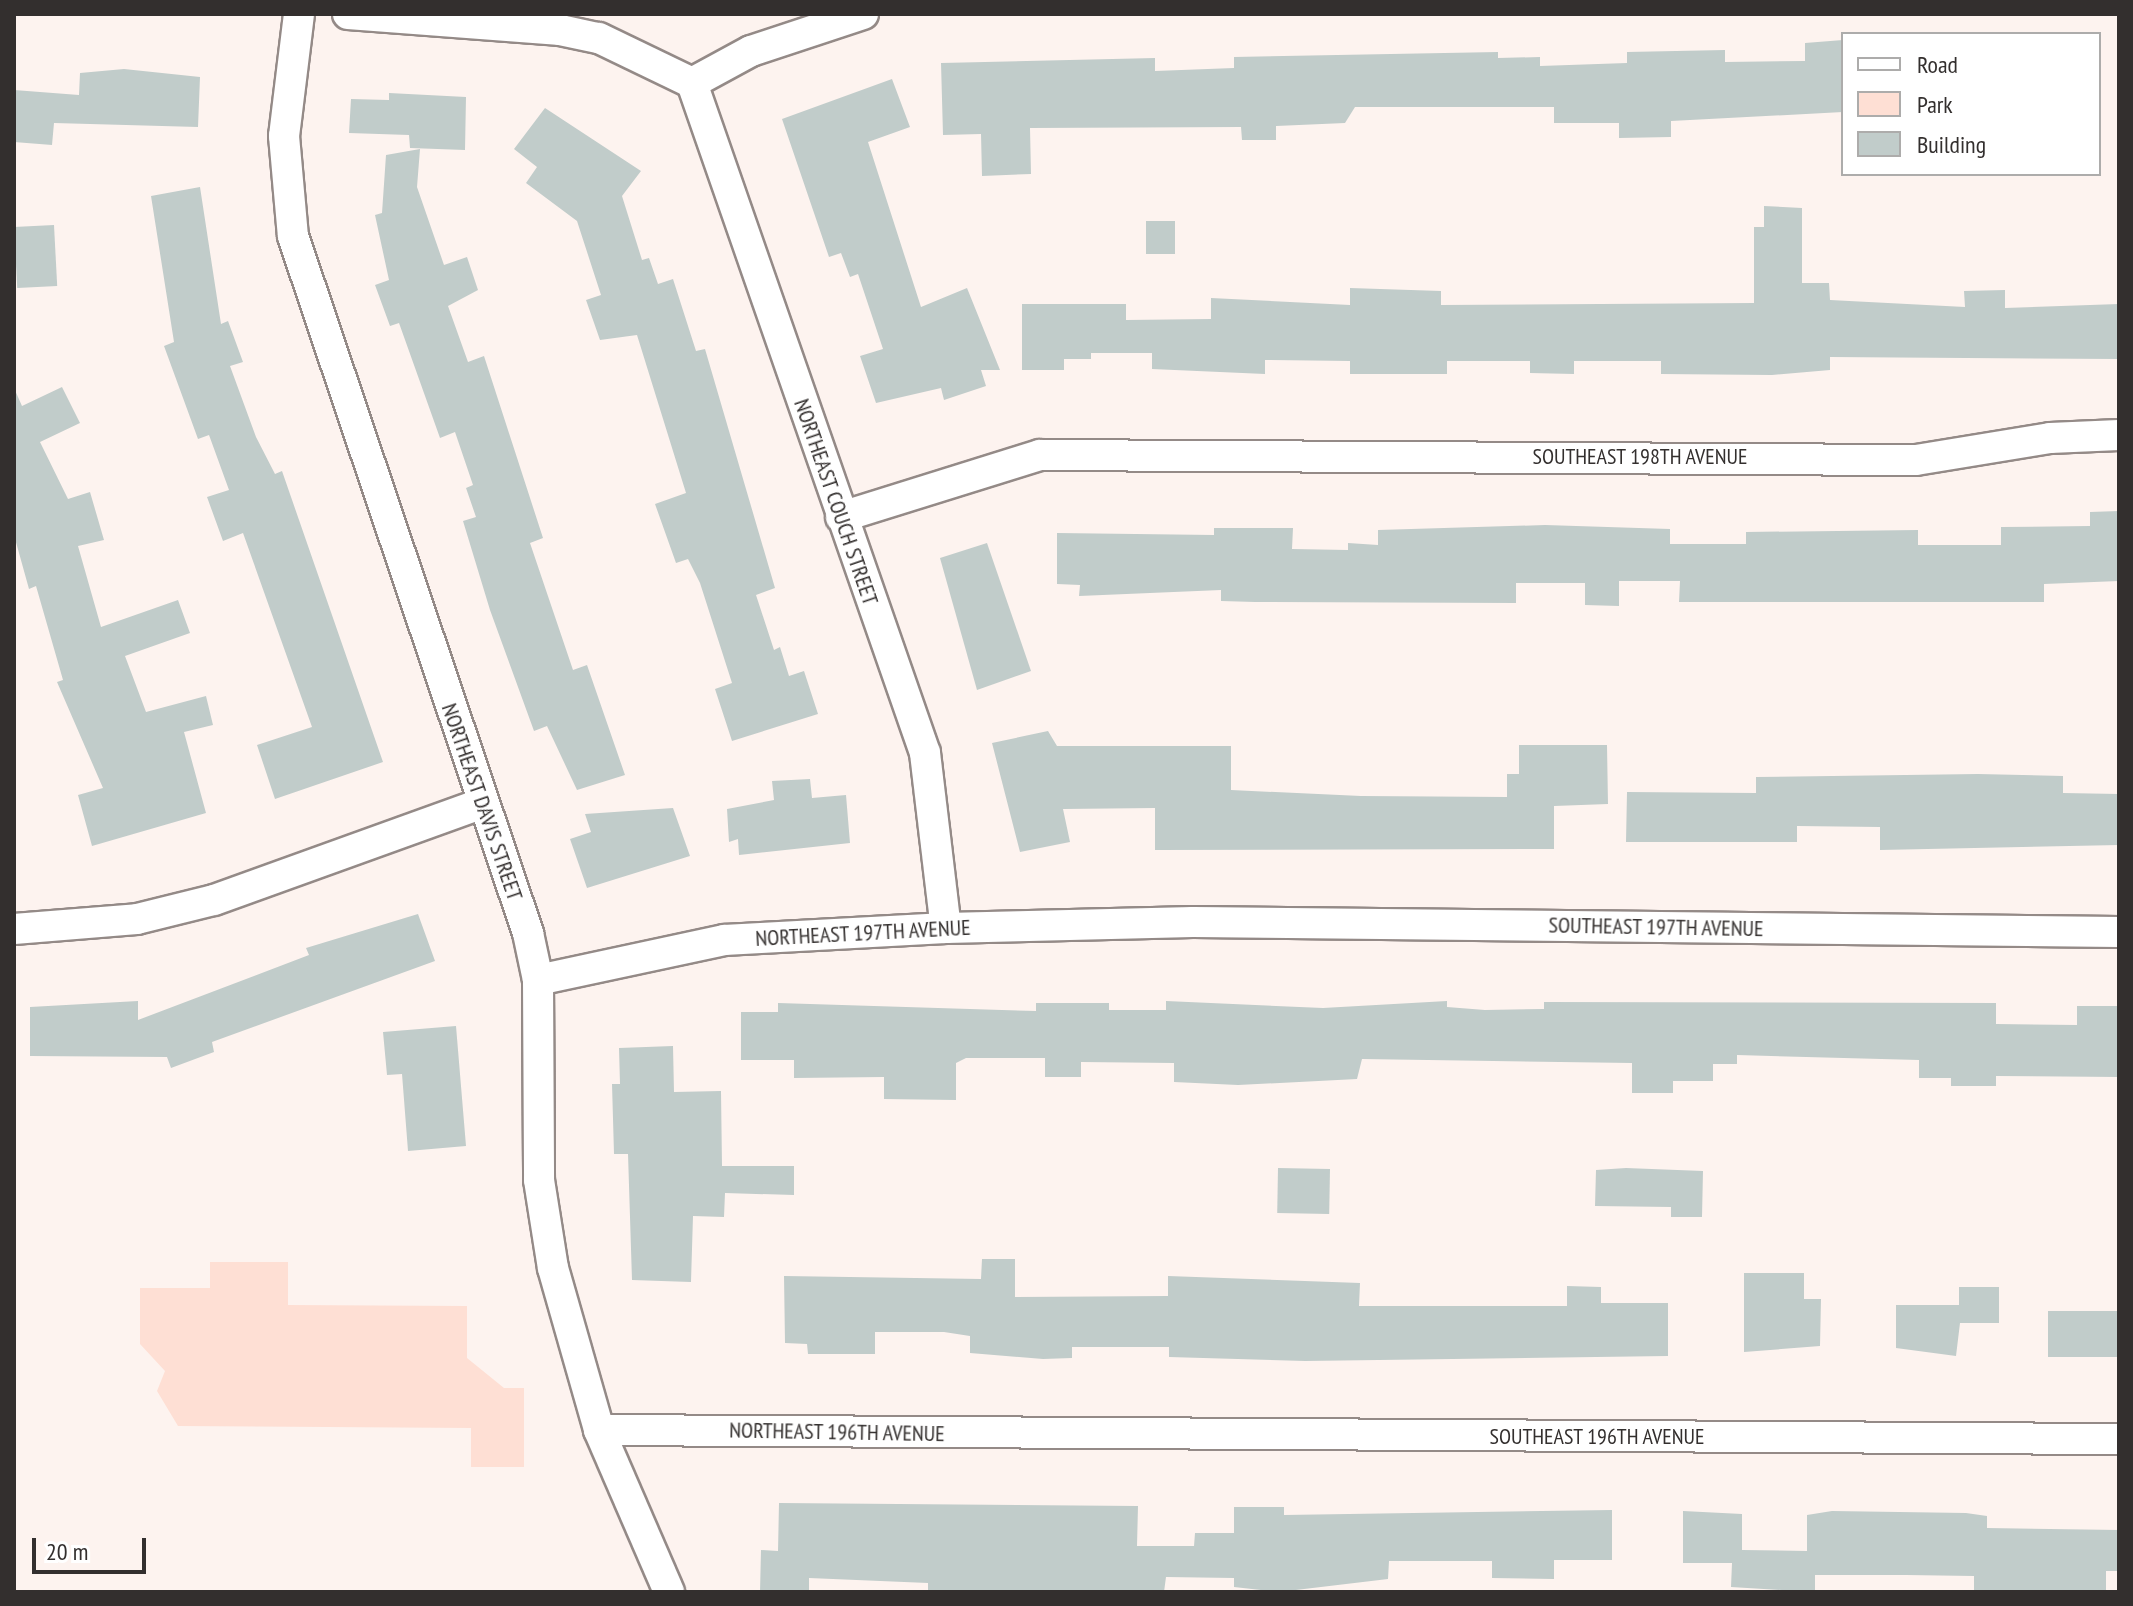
<!DOCTYPE html>
<style>
body{margin:0}
#map{position:relative;width:2133px;height:1606px;overflow:hidden;background:#fdf3ef;font-family:"PT Sans Narrow",sans-serif}
div>[style]{position:absolute}
.green>*{inset:0;background:#fedfd4}
.building>*{inset:0;background:#c1ccca;transform-origin:0 0}
.roads{filter:drop-shadow(2px 0 #948a87) drop-shadow(-2px 0 #948a87) drop-shadow(0 2px #948a87) drop-shadow(0 -2px #948a87)}
.minor>*{height:30px;margin:-15px;padding:0 15px;transform-origin:15px;border-radius:15px;background:#fff}
span{translate:-50% -50%;white-space:nowrap;text-align:center;line-height:1.15;-webkit-text-stroke:6px #fff;paint-order:stroke}
.street-label{font-size:22px;color:#332f2e}
.frame{position:absolute;inset:0;border:16px solid #332f2e;pointer-events:none}
.legend{position:absolute;left:1841px;top:32px;width:260px;height:144px;box-sizing:border-box;background:#fff;border:2px solid #adacab;margin:0;padding:10px 14px;list-style:none;font-size:24px;color:#332f2e}
.legend li{display:flex;align-items:center;gap:16px;height:40px}
.legend b{width:40px;border:2px solid #adacab}
.scale{position:absolute;left:32px;top:1538px;width:114px;height:36px;box-sizing:border-box;border:4px solid #332f2e;border-top:0;padding-left:10px;font-size:24px;line-height:28px;white-space:nowrap;color:#332f2e;-webkit-text-stroke:6px #fff;paint-order:stroke}
</style>
<div id="map">
<div class="green">
<i style="clip-path:polygon(210px 1262px,288px 1262px,288px 1305px,467px 1306px,467px 1358px,504px 1388px,524px 1388px,524px 1467px,471px 1467px,471px 1428px,178px 1426px,157px 1391px,165px 1371px,140px 1344px,140px 1288px,210px 1288px)"></i>
</div>
<div class="building">
<i style="clip-path:polygon(1843px 40px,1843px 112px,1671px 121px,1671px 137px,1619px 138px,1619px 123px,1554px 123px,1554px 107px,1355px 107px,1345px 123px,1276px 126px,1276px 140px,1242px 140px,1241px 127px,1030px 128px,1031px 174px,982px 176px,981px 134px,943px 135px,941px 63px,1155px 58px,1155px 71px,1234px 68px,1234px 57px,1498px 52px,1498px 58px,1540px 57px,1540px 66px,1627px 63px,1627px 52px,1725px 50px,1725px 62px,1805px 61px,1805px 43px)"></i>
<i style="clip-path:polygon(124px 69px,200px 77px,198px 127px,54px 123px,52px 145px,14px 142px,14px 90px,79px 95px,80px 73px)"></i>
<i style="clip-path:polygon(892px 79px,910px 127px,868px 142px,921px 307px,967px 288px,1000px 370px,981px 370px,986px 386px,944px 400px,941px 388px,876px 403px,860px 356px,883px 349px,858px 274px,850px 277px,841px 253px,829px 257px,782px 119px)"></i>
<i style="clip-path:polygon(389px 93px,466px 97px,465px 150px,410px 148px,409px 135px,349px 133px,351px 99px,389px 100px)"></i>
<i style="clip-path:polygon(545px 108px,641px 171px,622px 196px,642px 260px,649px 258px,658px 284px,673px 279px,696px 351px,705px 349px,775px 588px,756px 595px,774px 650px,780px 647px,789px 676px,804px 671px,818px 714px,732px 741px,715px 689px,732px 683px,700px 583px,688px 559px,676px 563px,655px 504px,686px 493px,637px 335px,600px 340px,586px 300px,601px 295px,577px 221px,526px 183px,537px 167px,514px 149px)"></i>
<i style="clip-path:polygon(420px 149px,417px 187px,444px 265px,467px 257px,478px 290px,448px 306px,468px 362px,484px 356px,543px 538px,530px 543px,573px 670px,587px 665px,625px 775px,577px 790px,547px 726px,534px 731px,490px 610px,463px 521px,476px 517px,466px 488px,473px 485px,455px 432px,440px 438px,399px 323px,390px 326px,375px 285px,389px 280px,375px 215px,382px 213px,386px 155px)"></i>
<i style="clip-path:polygon(200px 187px,221px 324px,228px 321px,243px 362px,230px 366px,256px 437px,275px 474px,282px 471px,383px 762px,275px 799px,257px 745px,312px 727px,243px 533px,223px 541px,207px 497px,229px 490px,209px 435px,198px 439px,164px 346px,174px 342px,151px 196px)"></i>
<i style="clip-path:polygon(1764px 206px,1802px 208px,1802px 283px,1829px 283px,1830px 300px,1965px 307px,1964px 291px,2005px 290px,2005px 308px,2119px 304px,2119px 359px,1830px 357px,1830px 370px,1772px 375px,1661px 374px,1661px 361px,1574px 361px,1574px 374px,1530px 373px,1530px 361px,1447px 361px,1447px 374px,1350px 374px,1350px 361px,1265px 360px,1265px 374px,1152px 369px,1152px 353px,1091px 353px,1091px 359px,1064px 359px,1064px 370px,1022px 370px,1022px 304px,1126px 304px,1126px 320px,1211px 319px,1211px 298px,1350px 305px,1350px 288px,1441px 291px,1441px 305px,1754px 303px,1754px 227px,1764px 227px)"></i>
<i style="left:1146px;top:221px;width:29px;height:33px"></i>
<i style="left:54px;top:225px;width:61px;height:40px;rotate:87deg"></i>
<i style="clip-path:polygon(62px 387px,80px 423px,40px 442px,68px 499px,90px 492px,104px 540px,78px 546px,101px 627px,178px 600px,190px 633px,125px 656px,146px 712px,206px 696px,213px 725px,184px 732px,206px 813px,92px 846px,78px 795px,103px 788px,57px 682px,63px 680px,36px 586px,29px 589px,14px 535px,14px 388px,22px 406px)"></i>
<i style="clip-path:polygon(2119px 511px,2119px 581px,2044px 584px,2044px 602px,1679px 602px,1680px 581px,1619px 581px,1619px 606px,1585px 605px,1585px 583px,1516px 583px,1516px 603px,1255px 602px,1221px 601px,1221px 590px,1079px 596px,1080px 585px,1057px 584px,1057px 533px,1214px 535px,1214px 528px,1293px 528px,1292px 549px,1348px 550px,1348px 543px,1378px 545px,1378px 530px,1545px 525px,1670px 529px,1670px 544px,1746px 544px,1746px 532px,1918px 530px,1918px 545px,2001px 545px,2001px 527px,2090px 526px,2090px 512px)"></i>
<i style="clip-path:polygon(987px 543px,1031px 671px,977px 690px,940px 558px)"></i>
<i style="clip-path:polygon(1048px 731px,1057px 746px,1231px 746px,1231px 790px,1361px 796px,1507px 797px,1507px 774px,1519px 774px,1519px 745px,1607px 745px,1608px 804px,1554px 806px,1554px 849px,1155px 850px,1155px 808px,1063px 809px,1070px 842px,1020px 852px,992px 743px)"></i>
<i style="clip-path:polygon(1978px 774px,2063px 776px,2063px 793px,2119px 794px,2119px 845px,1880px 850px,1880px 827px,1797px 826px,1797px 842px,1626px 842px,1627px 792px,1756px 793px,1756px 777px)"></i>
<i style="clip-path:polygon(810px 779px,812px 798px,846px 795px,850px 843px,739px 855px,738px 839px,729px 842px,727px 809px,774px 800px,772px 781px)"></i>
<i style="clip-path:polygon(673px 808px,690px 856px,587px 888px,570px 839px,591px 832px,585px 814px)"></i>
<i style="clip-path:polygon(418px 914px,435px 961px,212px 1042px,214px 1052px,171px 1068px,167px 1057px,30px 1056px,30px 1007px,138px 1001px,138px 1020px,309px 955px,306px 948px)"></i>
<i style="clip-path:polygon(1166px 1001px,1323px 1008px,1447px 1001px,1447px 1007px,1485px 1010px,1544px 1009px,1544px 1002px,1996px 1003px,1996px 1024px,2077px 1025px,2077px 1006px,2119px 1006px,2119px 1077px,1996px 1076px,1996px 1086px,1951px 1086px,1951px 1078px,1919px 1078px,1919px 1060px,1737px 1055px,1737px 1064px,1713px 1064px,1713px 1081px,1673px 1081px,1673px 1093px,1632px 1093px,1632px 1063px,1362px 1059px,1357px 1079px,1238px 1085px,1174px 1082px,1174px 1063px,1081px 1062px,1081px 1077px,1045px 1077px,1045px 1058px,966px 1058px,956px 1063px,956px 1100px,884px 1099px,884px 1077px,794px 1078px,794px 1060px,741px 1060px,741px 1012px,778px 1012px,778px 1003px,1036px 1011px,1036px 1003px,1109px 1003px,1109px 1010px,1166px 1010px)"></i>
<i style="clip-path:polygon(456px 1026px,466px 1146px,408px 1151px,402px 1074px,387px 1075px,383px 1032px)"></i>
<i style="clip-path:polygon(673px 1046px,674px 1092px,721px 1091px,722px 1166px,794px 1166px,794px 1195px,725px 1193px,724px 1217px,693px 1216px,691px 1282px,632px 1280px,628px 1154px,614px 1154px,612px 1084px,620px 1084px,619px 1048px)"></i>
<i style="left:1278px;top:1168px;width:52px;height:45px;rotate:1deg"></i>
<i style="clip-path:polygon(1626px 1168px,1703px 1171px,1702px 1217px,1671px 1217px,1671px 1207px,1595px 1206px,1596px 1170px)"></i>
<i style="clip-path:polygon(982px 1259px,1015px 1259px,1015px 1297px,1168px 1296px,1168px 1276px,1360px 1283px,1359px 1306px,1567px 1306px,1567px 1286px,1601px 1287px,1601px 1303px,1668px 1303px,1668px 1356px,1305px 1361px,1169px 1357px,1169px 1347px,1072px 1347px,1072px 1358px,1043px 1359px,970px 1353px,970px 1336px,944px 1332px,875px 1332px,875px 1354px,808px 1354px,807px 1344px,785px 1343px,784px 1276px,981px 1279px)"></i>
<i style="clip-path:polygon(1744px 1273px,1804px 1273px,1804px 1299px,1821px 1299px,1820px 1346px,1744px 1352px)"></i>
<i style="clip-path:polygon(1959px 1287px,1999px 1287px,1999px 1323px,1960px 1323px,1956px 1356px,1896px 1348px,1896px 1305px,1959px 1305px)"></i>
<i style="left:2048px;top:1311px;width:71px;height:46px"></i>
<i style="clip-path:polygon(779px 1503px,1138px 1506px,1137px 1546px,1194px 1546px,1195px 1533px,1234px 1533px,1234px 1507px,1284px 1507px,1284px 1515px,1612px 1510px,1612px 1560px,1554px 1560px,1554px 1579px,1492px 1578px,1492px 1561px,1389px 1561px,1388px 1579px,1279px 1592px,1234px 1587px,1234px 1578px,1166px 1577px,1164px 1592px,928px 1592px,928px 1583px,809px 1578px,809px 1592px,760px 1592px,761px 1550px,778px 1551px)"></i>
<i style="clip-path:polygon(1683px 1511px,1742px 1514px,1742px 1550px,1807px 1551px,1807px 1515px,1832px 1511px,1966px 1513px,1987px 1516px,1987px 1528px,2119px 1530px,2119px 1571px,2106px 1571px,2106px 1592px,1974px 1592px,1974px 1576px,1906px 1575px,1815px 1575px,1815px 1592px,1731px 1587px,1732px 1563px,1683px 1563px)"></i>
</div>
<div class="roads">
<div class="minor">
<i style="left:299px;top:14px;width:123px;rotate:97deg"></i>
<i style="left:284px;top:136px;width:100px;rotate:84.9deg"></i>
<i style="left:293px;top:236px;width:736px;rotate:71.37deg"></i>
<i style="left:528px;top:933px;width:48px;rotate:78deg"></i>
<i style="left:538px;top:980px;width:200px;rotate:89.7deg"></i>
<i style="left:539px;top:1180px;width:89px;rotate:81deg"></i>
<i style="left:553px;top:1268px;width:168px;rotate:74.1deg"></i>
<i style="left:599px;top:1430px;width:176px;rotate:66.6deg"></i>
<i style="left:348px;top:14px;width:213px;rotate:4.3deg"></i>
<i style="left:560px;top:30px;width:40px;rotate:12deg"></i>
<i style="left:599px;top:38px;width:103px;rotate:25.8deg"></i>
<i style="left:692px;top:83px;width:709px;rotate:70.82deg"></i>
<i style="left:925px;top:753px;width:176px;rotate:83.2deg"></i>
<i style="left:692px;top:83px;width:67px;rotate:-28.5deg"></i>
<i style="left:751px;top:51px;width:118px;rotate:-18.3deg"></i>
<i style="left:841px;top:517px;width:208px;rotate:-17.3deg"></i>
<i style="left:1040px;top:455px;width:876px;rotate:0.33deg"></i>
<i style="left:1916px;top:460px;width:136px;rotate:-9.3deg"></i>
<i style="left:2050px;top:438px;width:69px;rotate:-2.5deg"></i>
<i style="left:14px;top:929px;width:123px;rotate:-4.6deg"></i>
<i style="left:137px;top:919px;width:79px;rotate:-13.9deg"></i>
<i style="left:214px;top:900px;width:284px;rotate:-19.8deg"></i>
<i style="left:538px;top:980px;width:190px;rotate:-12.1deg"></i>
<i style="left:724px;top:940px;width:222px;rotate:-3.1deg"></i>
<i style="left:946px;top:928px;width:247px;rotate:-1.4deg"></i>
<i style="left:1193px;top:922px;width:926px;rotate:0.62deg"></i>
<i style="left:599px;top:1430px;width:1520px;rotate:0.34deg"></i>
</div>
</div>
<div class="street-label">
<span style="left:1640px;top:457px">SOUTHEAST 198TH AVENUE</span>
<span style="left:836px;top:502px;rotate:71deg">NORTHEAST COUCH STREET</span>
<span style="left:482px;top:802px;rotate:71deg">NORTHEAST DAVIS STREET</span>
<span style="left:1656px;top:927px;rotate:1deg">SOUTHEAST 197TH AVENUE</span>
<span style="left:863px;top:933px;rotate:-3deg">NORTHEAST 197TH AVENUE</span>
<span style="left:837px;top:1432px;rotate:1deg">NORTHEAST 196TH AVENUE</span>
<span style="left:1597px;top:1437px">SOUTHEAST 196TH AVENUE</span>
</div>
<div class="frame"></div>
<ul class="legend">
<li><b style="height:10px;background:#fff"></b>Road</li>
<li><b style="height:22px;background:#fedfd4"></b>Park</li>
<li><b style="height:22px;background:#c1ccca"></b>Building</li>
</ul>
<div class="scale">20 m</div>
</div>
